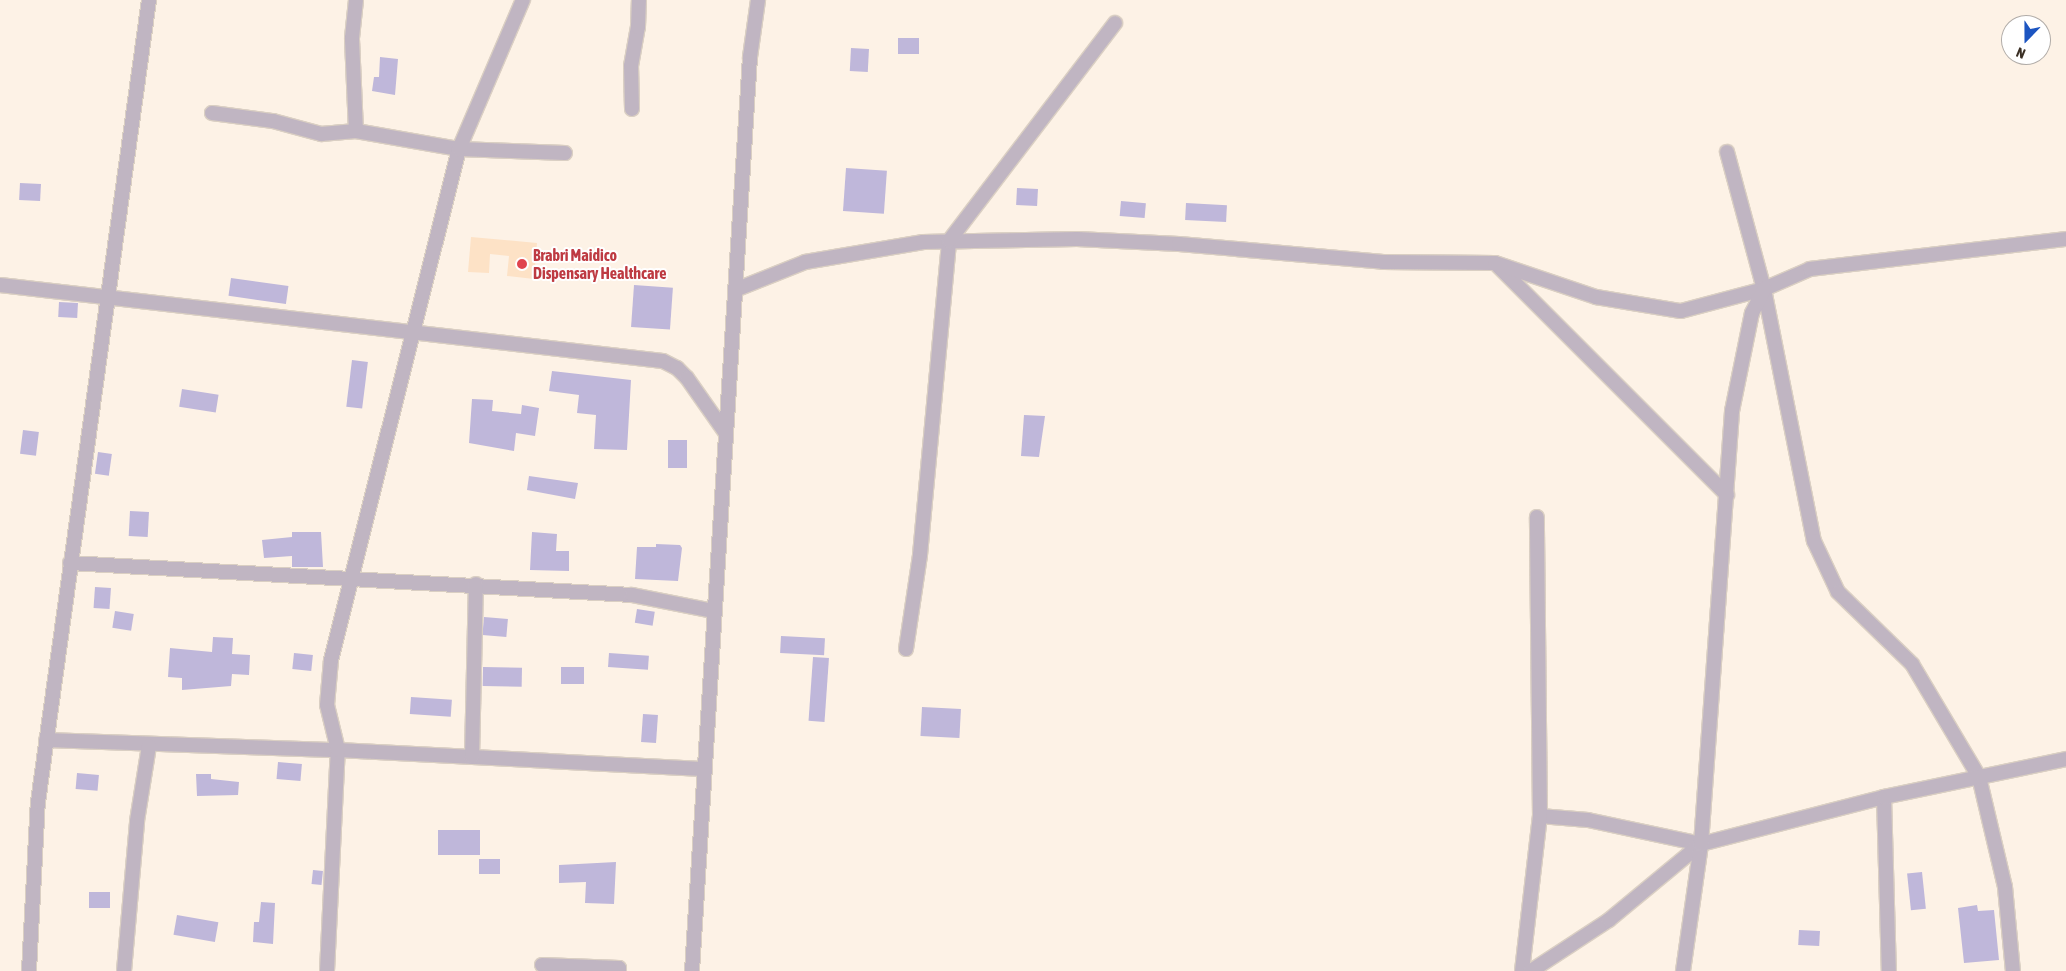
<!DOCTYPE html>
<style>
body{margin:0}
#map{position:relative;width:2066px;height:971px;overflow:hidden;background:#fdf2e6;font-family:"Asap Condensed",sans-serif}
div>[style]{position:absolute}
.built>*{inset:0;background:#fde2c6}
.building>*{inset:0;background:#bfb7da;transform-origin:0 0}
.roads{filter:drop-shadow(1px 0 #dacfc3) drop-shadow(-1px 0 #dacfc3) drop-shadow(0 1px #dacfc3) drop-shadow(0 -1px #dacfc3)}
.minor>*{height:14px;margin:-7px;padding:0 7px;transform-origin:7px;border-radius:7px;background:#c0b5c2}
.dots>*{width:14px;height:14px;translate:-50% -50%;box-sizing:border-box;border:2px solid #fff;border-radius:50%}
span{translate:-50% -50%;white-space:nowrap;text-align:center;line-height:1.15;-webkit-text-stroke:4px #fff;paint-order:stroke}
.health-label{font-size:16px;color:#be3a42;font-weight:700}
.left{translate:0 -50%;text-align:left}
.north{position:absolute;left:2001px;top:15px;width:50px;height:50px;box-sizing:border-box;background:#fff;border:1px solid #b1aca8;border-radius:50%;rotate:202deg;font-size:14px;font-weight:700;line-height:20px;text-align:center;color:#3b3025}
.north::after{content:'';display:block;margin:auto;width:18px;height:22px;background:#1c55c1;clip-path:polygon(50% 0,100% 100%,50% 72%,0 100%)}
</style>
<div id="map">
<div class="built">
<i style="clip-path:polygon(471px 237px,537px 243px,534px 279px,507px 276px,509px 256px,490px 254px,489px 273px,468px 272px)"></i>
</div>
<div class="building">
<i style="left:898px;top:38px;width:21px;height:16px"></i>
<i style="left:851px;top:48px;width:18px;height:23px;rotate:3deg"></i>
<i style="clip-path:polygon(380px 57px,398px 59px,395px 95px,372px 91px,374px 77px,379px 77px)"></i>
<i style="left:846px;top:168px;width:41px;height:43px;rotate:4deg"></i>
<i style="left:20px;top:183px;width:21px;height:17px;rotate:3deg"></i>
<i style="left:1017px;top:188px;width:21px;height:17px;rotate:3deg"></i>
<i style="left:1121px;top:201px;width:25px;height:15px;rotate:5deg"></i>
<i style="left:1186px;top:203px;width:41px;height:17px;rotate:3deg"></i>
<i style="left:231px;top:278px;width:58px;height:18px;rotate:8deg"></i>
<i style="left:634px;top:285px;width:39px;height:42px;rotate:4deg"></i>
<i style="left:59px;top:302px;width:19px;height:15px;rotate:3deg"></i>
<i style="left:352px;top:360px;width:16px;height:47px;rotate:7deg"></i>
<i style="clip-path:polygon(552px 371px,631px 380px,627px 450px,594px 449px,596px 415px,577px 413px,579px 395px,549px 391px)"></i>
<i style="left:182px;top:389px;width:37px;height:18px;rotate:9deg"></i>
<i style="clip-path:polygon(472px 399px,493px 400px,492px 411px,521px 414px,522px 405px,539px 408px,535px 436px,516px 433px,514px 451px,469px 443px)"></i>
<i style="clip-path:polygon(1024px 415px,1045px 416px,1039px 457px,1021px 456px)"></i>
<i style="left:23px;top:430px;width:16px;height:24px;rotate:7deg"></i>
<i style="left:668px;top:440px;width:19px;height:28px"></i>
<i style="left:98px;top:452px;width:14px;height:22px;rotate:8deg"></i>
<i style="clip-path:polygon(529px 476px,578px 483px,575px 499px,527px 490px)"></i>
<i style="left:130px;top:511px;width:19px;height:25px;rotate:3deg"></i>
<i style="clip-path:polygon(292px 532px,321px 532px,323px 567px,292px 567px,292px 556px,264px 558px,262px 540px,292px 537px)"></i>
<i style="clip-path:polygon(532px 532px,557px 534px,556px 551px,569px 551px,569px 571px,530px 570px)"></i>
<i style="clip-path:polygon(656px 544px,680px 545px,682px 548px,678px 581px,635px 579px,637px 547px,656px 547px)"></i>
<i style="left:95px;top:587px;width:16px;height:21px;rotate:4deg"></i>
<i style="left:637px;top:609px;width:18px;height:14px;rotate:9deg"></i>
<i style="left:115px;top:611px;width:19px;height:17px;rotate:9deg"></i>
<i style="left:484px;top:617px;width:24px;height:18px;rotate:5deg"></i>
<i style="left:781px;top:636px;width:44px;height:17px;rotate:3deg"></i>
<i style="clip-path:polygon(213px 637px,233px 638px,232px 654px,250px 655px,249px 675px,232px 674px,231px 686px,182px 690px,182px 678px,168px 677px,170px 648px,212px 652px)"></i>
<i style="left:294px;top:653px;width:19px;height:16px;rotate:6deg"></i>
<i style="left:609px;top:653px;width:40px;height:14px;rotate:4deg"></i>
<i style="left:813px;top:657px;width:16px;height:64px;rotate:4deg"></i>
<i style="left:483px;top:667px;width:39px;height:19px;rotate:1deg"></i>
<i style="left:584px;top:667px;width:17px;height:23px;rotate:90deg"></i>
<i style="left:411px;top:697px;width:41px;height:17px;rotate:4deg"></i>
<i style="left:922px;top:707px;width:39px;height:29px;rotate:3deg"></i>
<i style="left:643px;top:714px;width:15px;height:28px;rotate:4deg"></i>
<i style="left:278px;top:762px;width:24px;height:17px;rotate:5deg"></i>
<i style="left:77px;top:773px;width:22px;height:16px;rotate:5deg"></i>
<i style="clip-path:polygon(196px 774px,211px 774px,211px 779px,239px 782px,238px 795px,197px 796px)"></i>
<i style="left:480px;top:830px;width:25px;height:42px;rotate:90deg"></i>
<i style="left:500px;top:859px;width:15px;height:21px;rotate:90deg"></i>
<i style="clip-path:polygon(616px 862px,614px 904px,585px 903px,586px 882px,559px 883px,559px 865px)"></i>
<i style="left:313px;top:870px;width:10px;height:14px;rotate:6deg"></i>
<i style="left:1922px;top:872px;width:37px;height:15px;rotate:84deg"></i>
<i style="left:89px;top:892px;width:21px;height:16px"></i>
<i style="clip-path:polygon(261px 902px,275px 903px,273px 944px,253px 942px,254px 922px,259px 922px)"></i>
<i style="clip-path:polygon(1977px 905px,1978px 911px,1994px 910px,1999px 960px,1964px 963px,1958px 908px)"></i>
<i style="left:177px;top:915px;width:42px;height:20px;rotate:10deg"></i>
<i style="left:1799px;top:930px;width:21px;height:15px;rotate:3deg"></i>
</div>
<div class="roads">
<div class="minor">
<i style="left:632px;top:109px;width:43px;rotate:-91.3deg"></i>
<i style="left:631px;top:66px;width:40px;rotate:-80deg"></i>
<i style="left:638px;top:27px;width:27px;rotate:-88deg"></i>
<i style="left:212px;top:113px;width:62px;rotate:7.5deg"></i>
<i style="left:273px;top:121px;width:50px;rotate:15.2deg"></i>
<i style="left:321px;top:134px;width:35px;rotate:-5deg"></i>
<i style="left:356px;top:131px;width:105px;rotate:9.9deg"></i>
<i style="left:459px;top:149px;width:106px;rotate:2.2deg"></i>
<i style="left:356px;top:131px;width:93px;rotate:-92.5deg"></i>
<i style="left:352px;top:38px;width:38px;rotate:-84deg"></i>
<i style="left:1727px;top:152px;width:142px;rotate:74.9deg"></i>
<i style="left:1764px;top:289px;width:257px;rotate:78.8deg"></i>
<i style="left:1814px;top:541px;width:56px;rotate:64.8deg"></i>
<i style="left:1838px;top:592px;width:103px;rotate:44.2deg"></i>
<i style="left:1912px;top:664px;width:131px;rotate:59.3deg"></i>
<i style="left:1979px;top:777px;width:113px;rotate:76.7deg"></i>
<i style="left:2005px;top:887px;width:84px;rotate:84.6deg"></i>
<i style="left:1498px;top:266px;width:324px;rotate:45deg"></i>
<i style="left:0;top:285px;width:667px;rotate:6.54deg"></i>
<i style="left:663px;top:361px;width:16px;rotate:27deg"></i>
<i style="left:677px;top:368px;width:14px;rotate:45deg"></i>
<i style="left:687px;top:378px;width:66px;rotate:54.9deg"></i>
<i style="left:735px;top:290px;width:75px;rotate:-21.8deg"></i>
<i style="left:805px;top:262px;width:120px;rotate:-9.6deg"></i>
<i style="left:923px;top:242px;width:154px;rotate:-1.1deg"></i>
<i style="left:1077px;top:239px;width:102px;rotate:2.8deg"></i>
<i style="left:1179px;top:244px;width:205px;rotate:5deg"></i>
<i style="left:1383px;top:262px;width:112px;rotate:0.5deg"></i>
<i style="left:1495px;top:263px;width:107px;rotate:18.6deg"></i>
<i style="left:1596px;top:297px;width:86px;rotate:9.4deg"></i>
<i style="left:1681px;top:311px;width:86px;rotate:-14.8deg"></i>
<i style="left:1764px;top:289px;width:50px;rotate:-23.5deg"></i>
<i style="left:1810px;top:269px;width:258px;rotate:-6.7deg"></i>
<i style="left:70px;top:563px;width:563px;rotate:3.26deg"></i>
<i style="left:632px;top:595px;width:83px;rotate:11.2deg"></i>
<i style="left:906px;top:649px;width:95px;rotate:-81.5deg"></i>
<i style="left:920px;top:555px;width:315px;rotate:-84.7deg"></i>
<i style="left:949px;top:241px;width:274px;rotate:-52.7deg"></i>
<i style="left:46px;top:740px;width:292px;rotate:2deg"></i>
<i style="left:338px;top:750px;width:365px;rotate:3deg"></i>
<i style="left:472px;top:757px;width:173px;rotate:-88.7deg"></i>
<i style="left:1884px;top:797px;width:174px;rotate:88.4deg"></i>
<i style="left:1540px;top:816px;width:48px;rotate:4.8deg"></i>
<i style="left:1588px;top:820px;width:116px;rotate:12deg"></i>
<i style="left:542px;top:965px;width:77px;rotate:2.2deg"></i>
<i style="left:619px;top:968px;width:3px;rotate:90deg"></i>
<i style="left:29px;top:971px;width:169px;rotate:-87deg"></i>
<i style="left:38px;top:802px;width:810px;rotate:-82.12deg"></i>
<i style="left:124px;top:971px;width:151px;rotate:-85deg"></i>
<i style="left:137px;top:821px;width:76px;rotate:-80.9deg"></i>
<i style="left:327px;top:971px;width:221px;rotate:-87.2deg"></i>
<i style="left:338px;top:750px;width:46px;rotate:-103.7deg"></i>
<i style="left:327px;top:705px;width:45px;rotate:-84.9deg"></i>
<i style="left:331px;top:660px;width:527px;rotate:-75.94deg"></i>
<i style="left:459px;top:149px;width:162px;rotate:-66.8deg"></i>
<i style="left:692px;top:971px;width:916px;rotate:-86.37deg"></i>
<i style="left:750px;top:57px;width:58px;rotate:-82deg"></i>
<i style="left:1522px;top:971px;width:156px;rotate:-83.4deg"></i>
<i style="left:1540px;top:816px;width:299px;rotate:-90.6deg"></i>
<i style="left:1531px;top:971px;width:93px;rotate:-33.2deg"></i>
<i style="left:1609px;top:920px;width:119px;rotate:-39.6deg"></i>
<i style="left:1701px;top:844px;width:189px;rotate:-14.4deg"></i>
<i style="left:1884px;top:797px;width:186px;rotate:-11.8deg"></i>
<i style="left:1683px;top:971px;width:128px;rotate:-81.9deg"></i>
<i style="left:1701px;top:844px;width:434px;rotate:-85.9deg"></i>
<i style="left:1732px;top:411px;width:100px;rotate:-78.5deg"></i>
<i style="left:1752px;top:313px;width:27px;rotate:-63deg"></i>
</div>
</div>
<div class="dots">
<i style="left:522px;top:264px;background:#e0444e"></i>
</div>
<div class="health-label">
<span class="left" style="left:533px;top:264px">Brabri Maidico<br>Dispensary Healthcare</span>
</div>
<div class="north">N</div>
</div>
